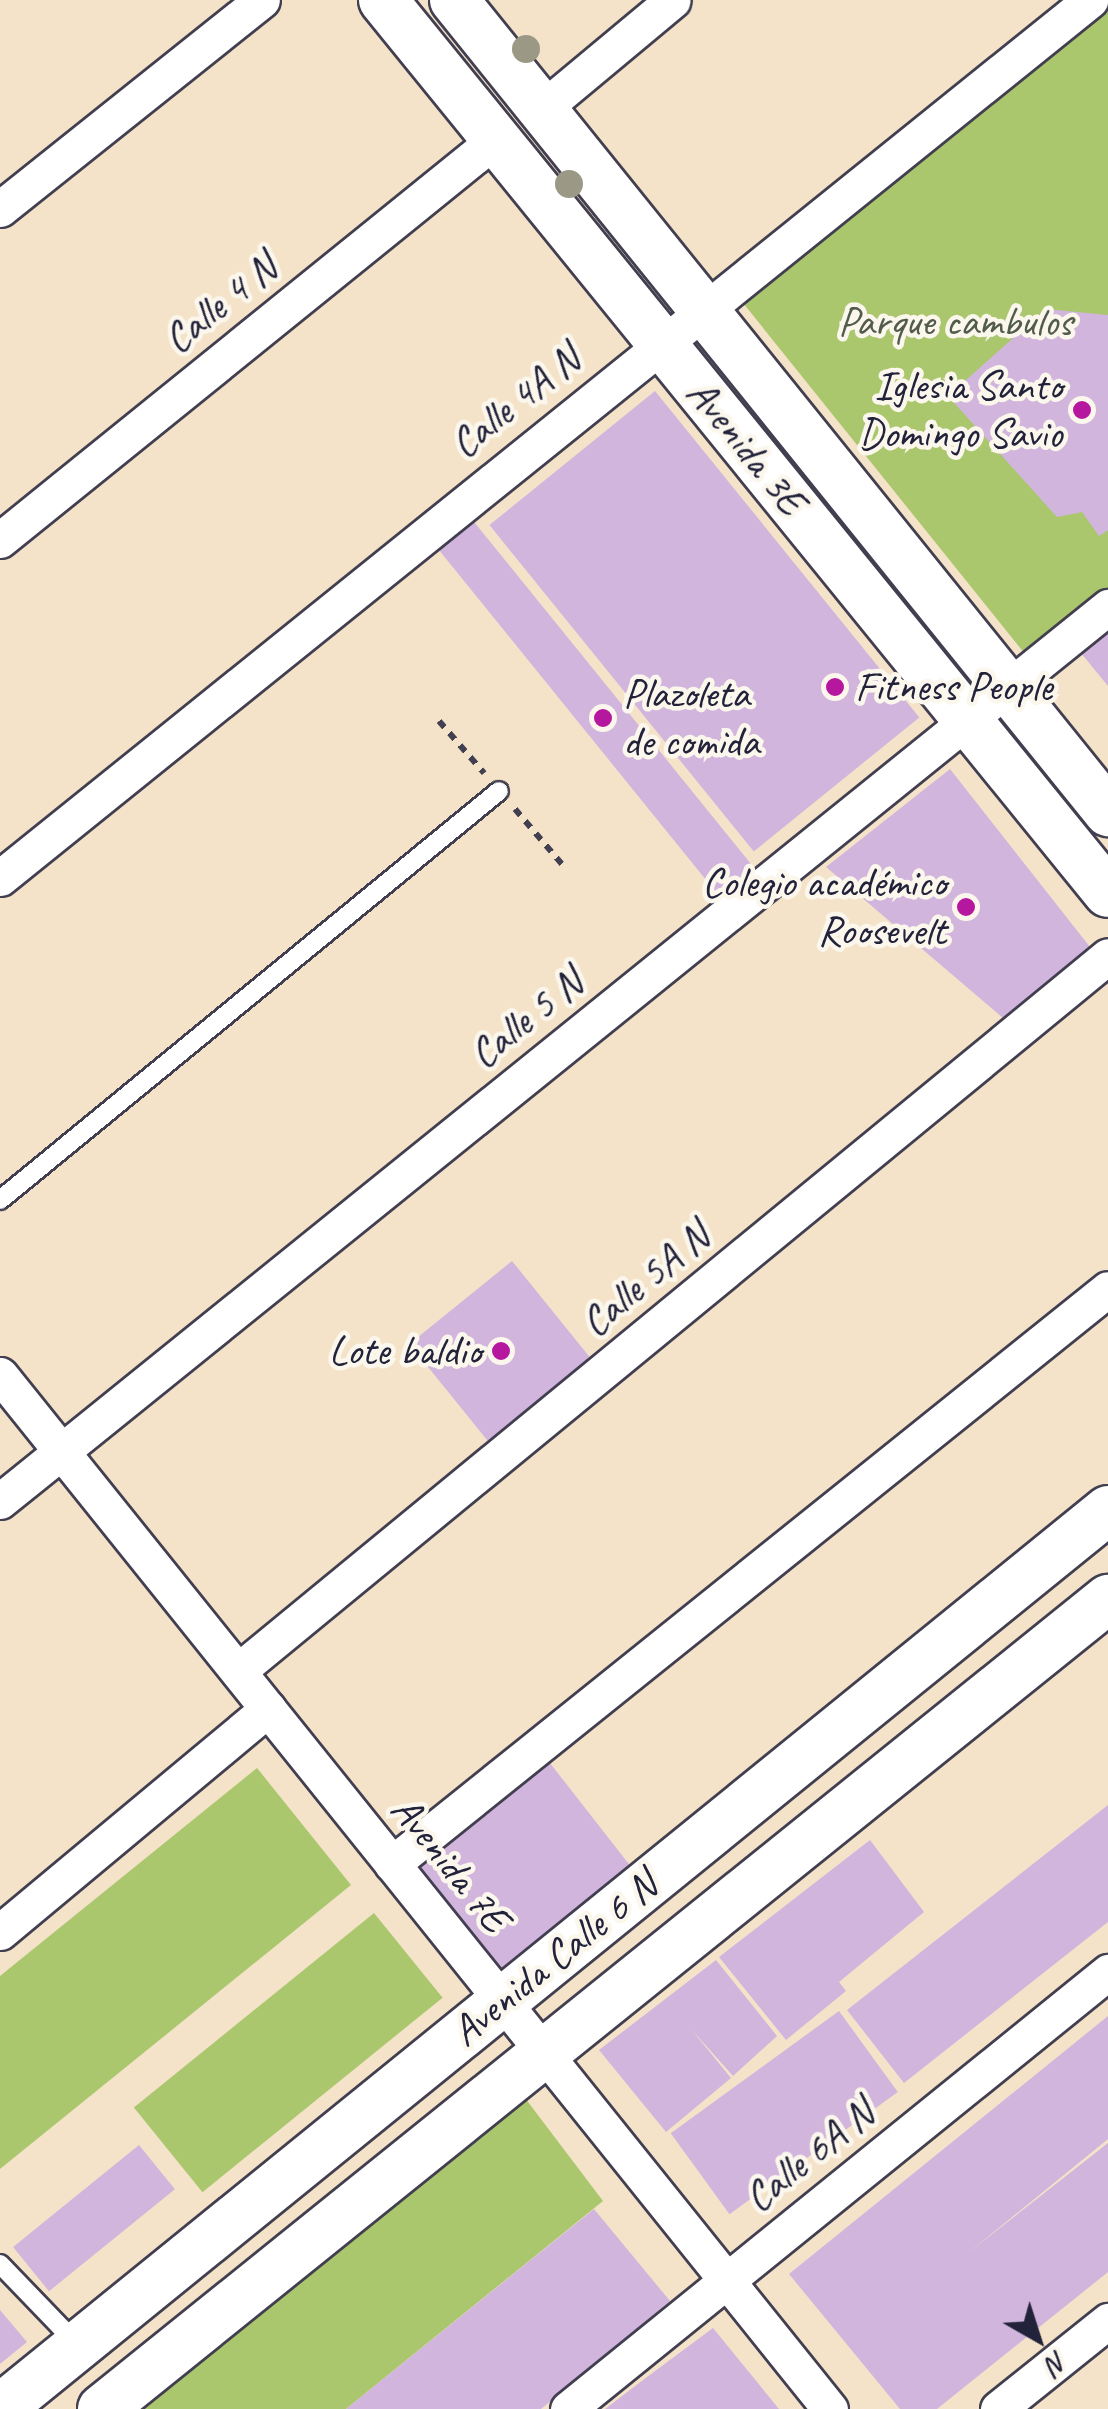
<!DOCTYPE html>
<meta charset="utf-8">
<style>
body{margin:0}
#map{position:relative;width:1108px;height:2409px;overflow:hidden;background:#f4e3c9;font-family:Caveat,sans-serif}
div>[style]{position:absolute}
.green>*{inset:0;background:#aac76e;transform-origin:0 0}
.building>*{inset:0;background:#d1b5dd;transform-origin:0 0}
.path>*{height:6px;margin-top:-3px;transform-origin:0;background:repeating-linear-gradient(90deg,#423f50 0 8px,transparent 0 16px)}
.roads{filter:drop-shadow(2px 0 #423f50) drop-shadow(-2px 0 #423f50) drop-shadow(0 2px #423f50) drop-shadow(0 -2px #423f50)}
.lane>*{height:18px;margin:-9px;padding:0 9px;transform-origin:9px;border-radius:9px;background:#fff}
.street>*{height:35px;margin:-17.5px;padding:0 17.5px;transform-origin:17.5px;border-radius:17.5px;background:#fff}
.secondary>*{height:48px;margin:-24px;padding:0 24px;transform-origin:24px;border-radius:24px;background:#fff}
.trees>*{width:28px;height:28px;margin:-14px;border-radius:50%;background:#9b9985}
.dots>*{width:28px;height:28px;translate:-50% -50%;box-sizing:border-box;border:5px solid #fbf7ec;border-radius:50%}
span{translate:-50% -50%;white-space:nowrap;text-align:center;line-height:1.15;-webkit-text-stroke:9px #fbf7ec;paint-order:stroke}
.street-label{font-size:42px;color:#22223b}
.park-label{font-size:42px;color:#525c4d}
.poi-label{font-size:42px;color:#22223b}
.right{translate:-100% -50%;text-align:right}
.left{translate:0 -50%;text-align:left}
.north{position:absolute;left:988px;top:2289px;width:100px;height:100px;-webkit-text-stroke:8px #fbf7ec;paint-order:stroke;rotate:141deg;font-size:28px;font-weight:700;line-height:40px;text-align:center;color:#22223b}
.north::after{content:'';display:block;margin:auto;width:35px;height:45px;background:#22223b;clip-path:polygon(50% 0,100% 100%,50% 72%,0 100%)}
</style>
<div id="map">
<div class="green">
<i style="clip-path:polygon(1108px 2px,1108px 588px,1025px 654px,739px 298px)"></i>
<i style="clip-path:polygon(257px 1768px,351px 1885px,0 2169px,0 1976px)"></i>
<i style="left:374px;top:1913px;width:109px;height:309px;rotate:51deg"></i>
<i style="clip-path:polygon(525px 2098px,603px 2201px,346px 2409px,141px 2409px)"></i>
</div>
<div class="building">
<i style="clip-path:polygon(1046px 309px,1108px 315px,1108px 530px,1099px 536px,1082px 512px,1057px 517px,948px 396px)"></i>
<i style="left:655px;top:391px;width:420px;height:213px;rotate:51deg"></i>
<i style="left:466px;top:512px;width:466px;height:45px;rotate:51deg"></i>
<i style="clip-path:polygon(1108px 621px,1108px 686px,1076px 647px)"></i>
<i style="clip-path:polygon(950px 769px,1090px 947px,1003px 1018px,826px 867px)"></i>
<i style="left:512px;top:1261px;width:125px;height:132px;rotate:51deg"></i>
<i style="left:546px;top:1758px;width:145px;height:170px;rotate:52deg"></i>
<i style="clip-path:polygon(1108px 1805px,1108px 1922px,904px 2083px,847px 2010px)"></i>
<i style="clip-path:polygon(870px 1840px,924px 1912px,839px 1982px,846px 1991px,786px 2040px,719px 1957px)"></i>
<i style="clip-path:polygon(716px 1960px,777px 2036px,733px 2076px,691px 2029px,731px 2078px,666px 2132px,599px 2050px)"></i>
<i style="left:839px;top:2011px;width:100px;height:208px;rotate:54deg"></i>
<i style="clip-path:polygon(1108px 2016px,1108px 2139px,968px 2253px,1108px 2143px,1108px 2272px,937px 2409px,900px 2409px,789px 2274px)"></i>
<i style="left:139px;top:2145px;width:57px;height:162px;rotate:51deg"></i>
<i style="clip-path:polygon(594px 2209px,670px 2301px,541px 2409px,346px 2409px)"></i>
<i style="clip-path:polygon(0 2310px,27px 2342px,0 2364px)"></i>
<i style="clip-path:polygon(713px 2328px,779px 2409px,605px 2409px,647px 2377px)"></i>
</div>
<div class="path">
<i style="left:439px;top:721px;width:69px;rotate:49.1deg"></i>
<i style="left:515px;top:809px;width:79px;rotate:49.6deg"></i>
</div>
<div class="roads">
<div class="lane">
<i style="left:0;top:1200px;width:645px;rotate:-39.34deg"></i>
<i style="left:0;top:2264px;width:110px;rotate:46.1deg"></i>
</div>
<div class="street">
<i style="left:542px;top:109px;width:170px;rotate:-39.8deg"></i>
<i style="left:0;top:209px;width:335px;rotate:-38.6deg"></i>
<i style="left:0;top:540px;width:638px;rotate:-38.95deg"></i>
<i style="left:0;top:878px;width:1400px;rotate:-38.85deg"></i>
<i style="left:0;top:1375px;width:1326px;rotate:51.25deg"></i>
<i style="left:0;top:1501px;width:1424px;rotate:-38.9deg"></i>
<i style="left:238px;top:1671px;width:1126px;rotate:-39.41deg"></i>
<i style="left:392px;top:1864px;width:918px;rotate:-38.77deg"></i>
<i style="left:0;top:1932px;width:349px;rotate:-39.8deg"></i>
<i style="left:568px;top:2409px;width:695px;rotate:-38.98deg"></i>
<i style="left:998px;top:2409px;width:141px;rotate:-38.7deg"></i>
</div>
<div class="secondary">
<i style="left:383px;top:0;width:1150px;rotate:50.93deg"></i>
<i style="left:454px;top:0;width:1043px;rotate:51.15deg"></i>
<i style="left:0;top:2409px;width:1427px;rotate:-39.05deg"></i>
<i style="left:102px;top:2409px;width:1292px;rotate:-38.84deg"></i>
</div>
</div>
<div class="trees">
<i style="left:526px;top:49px"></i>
<i style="left:569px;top:184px"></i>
</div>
<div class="dots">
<i style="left:1082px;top:410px;background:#b5179e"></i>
<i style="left:835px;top:687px;background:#b5179e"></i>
<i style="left:603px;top:718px;background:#b5179e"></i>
<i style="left:966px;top:907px;background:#b5179e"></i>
<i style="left:501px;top:1351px;background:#b5179e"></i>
</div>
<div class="street-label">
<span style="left:220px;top:304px;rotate:-39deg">Calle 4 N</span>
<span style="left:515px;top:402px;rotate:-39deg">Calle 4A N</span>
<span style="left:746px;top:447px;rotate:51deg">Avenida 3E</span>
<span style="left:526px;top:1019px;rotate:-39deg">Calle 5 N</span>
<span style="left:645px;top:1280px;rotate:-40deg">Calle 5A N</span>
<span style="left:450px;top:1864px;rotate:51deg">Avenida 7E</span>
<span style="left:554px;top:1959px;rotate:-39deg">Avenida Calle 6 N</span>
<span style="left:809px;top:2156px;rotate:-39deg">Calle 6A N</span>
</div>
<div class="park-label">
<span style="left:955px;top:322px">Parque cambulos</span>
</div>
<div class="poi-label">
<span class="right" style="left:1062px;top:410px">Iglesia Santo<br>Domingo Savio</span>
<span class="left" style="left:855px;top:687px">Fitness People</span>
<span class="left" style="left:623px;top:718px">Plazoleta<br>de comida</span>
<span class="right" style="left:946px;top:907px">Colegio académico<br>Roosevelt</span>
<span class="right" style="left:481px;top:1351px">Lote baldio</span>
</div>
<div class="north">N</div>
</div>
